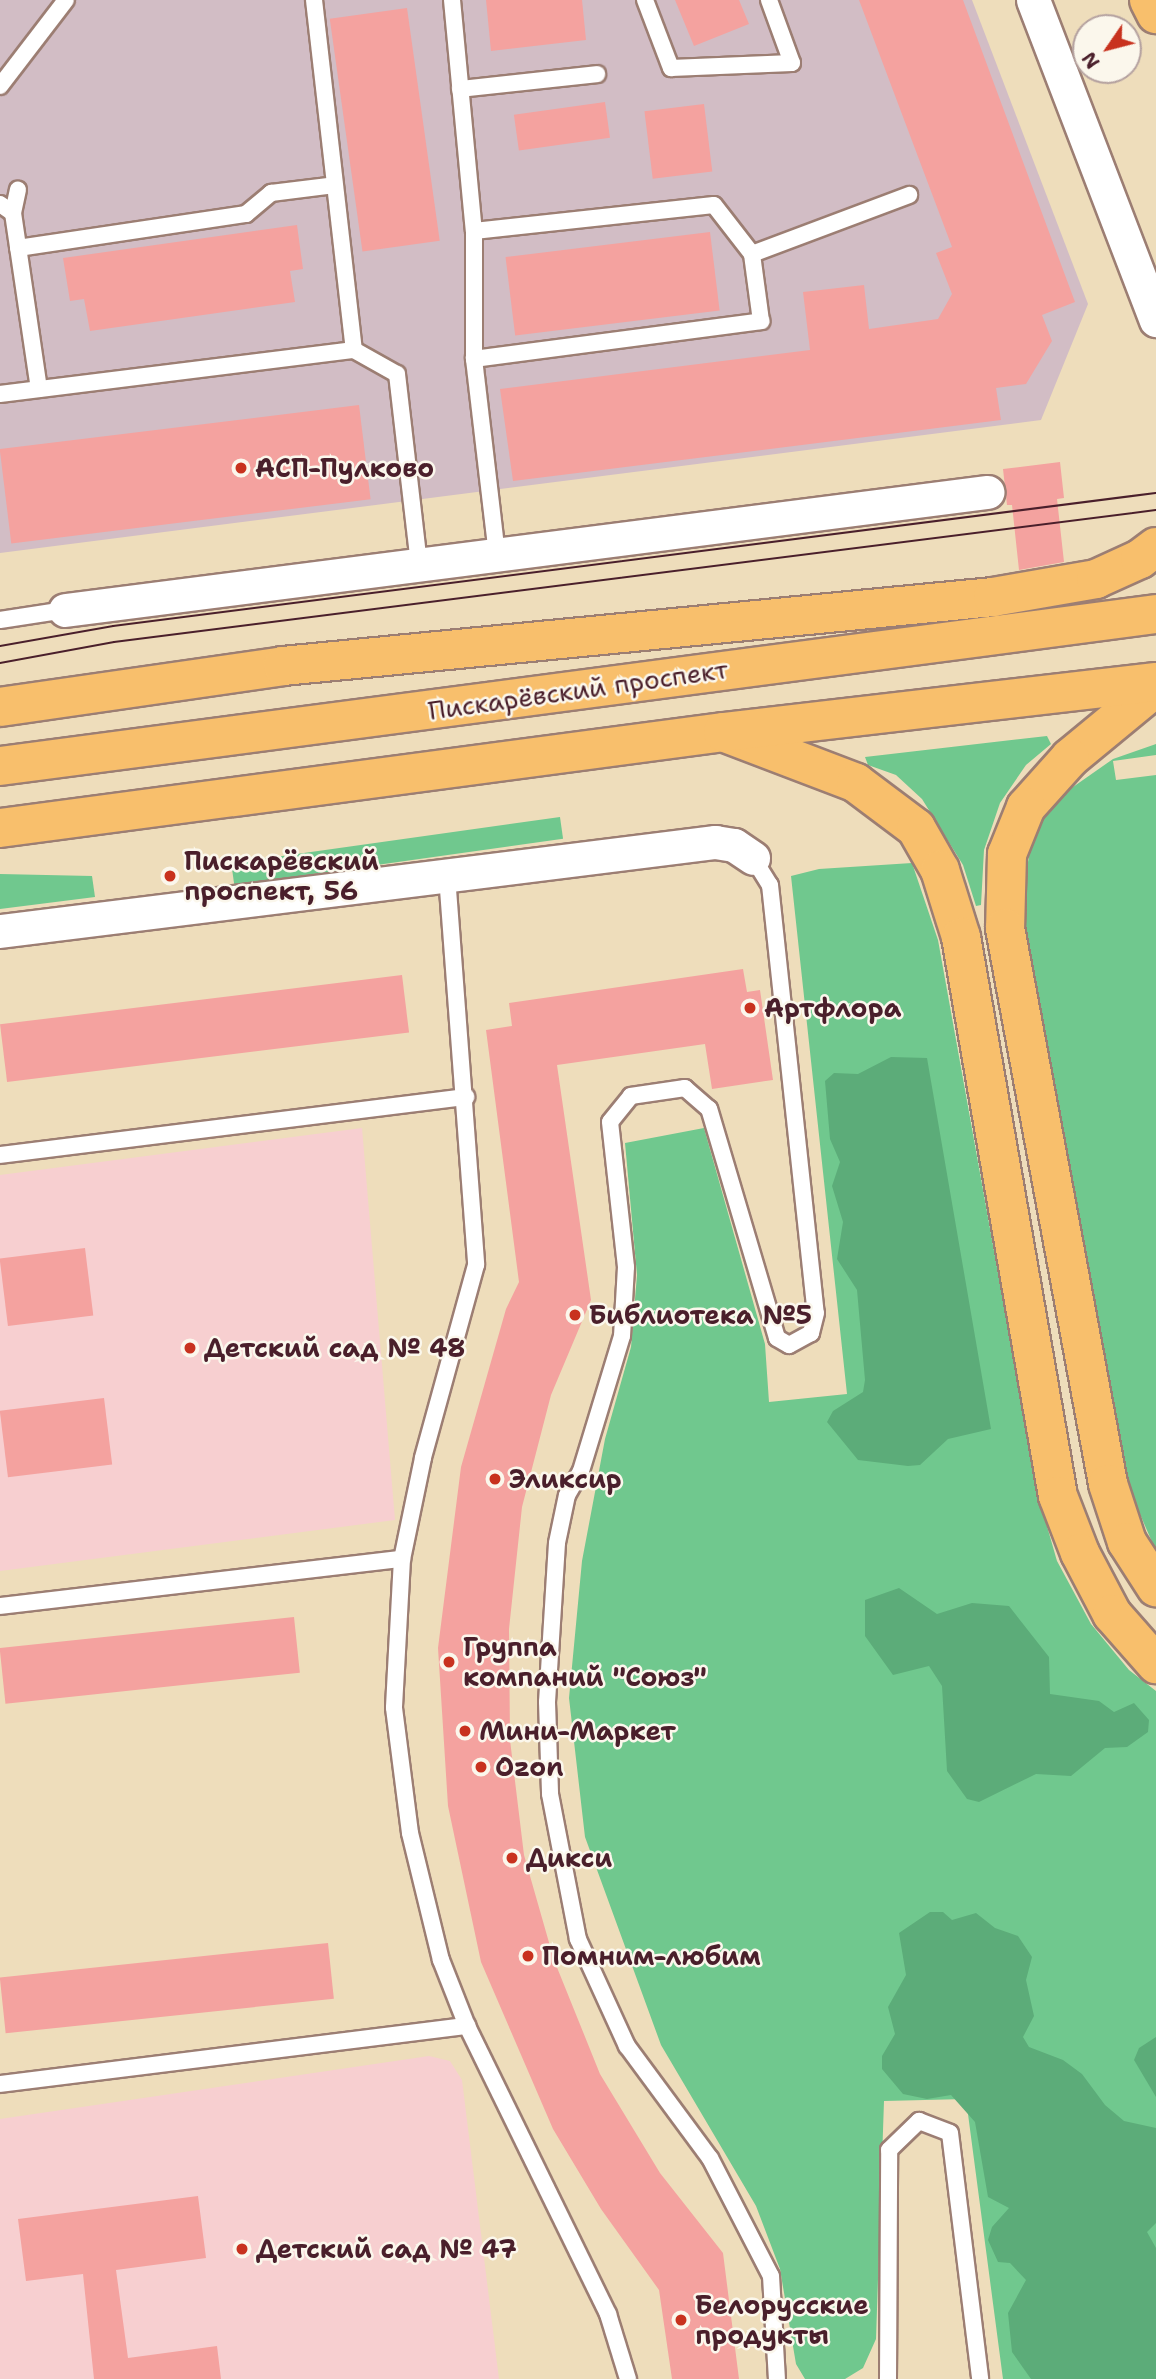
<!DOCTYPE html>
<meta charset="utf-8">
<style>
body{margin:0}
#map{position:relative;width:1156px;height:2379px;overflow:hidden;background:#edb;font-family:"Shantell Sans",sans-serif}
div>[style]{position:absolute}
.built>*{inset:0;background:#f7cfd0}
.industrial>*{inset:0;background:#d2bdc5}
.green>*{inset:0;background:#70c88e;transform-origin:0 0}
.forest>*{inset:0;background:#5cac79}
.building>*{inset:0;background:#f4a29f;transform-origin:0 0}
.roads{filter:drop-shadow(2px 0 #9c7e73) drop-shadow(-2px 0 #9c7e73) drop-shadow(0 2px #9c7e73) drop-shadow(0 -2px #9c7e73)}
.service>*{height:16px;margin:-8px;padding:0 8px;transform-origin:8px;border-radius:8px;background:#fff}
.minor>*{height:33px;margin:-16.5px;padding:0 16.5px;transform-origin:16.5px;border-radius:16.5px;background:#fff}
.primary>*{height:38px;margin:-19px;padding:0 19px;transform-origin:19px;border-radius:19px;background:#f8bf6c}
.tram>*{height:2px;margin:-1px;padding:0 1px;transform-origin:1px;border-radius:1px;background:#4a1f2b}
.dots>*{width:19px;height:19px;translate:-50% -50%;box-sizing:border-box;border:4px solid #fbf7ec;border-radius:50%}
span{translate:-50% -50%;white-space:nowrap;text-align:center;line-height:1.15;-webkit-text-stroke:5px #fbf7ec;paint-order:stroke}
.poi-label{font-size:26px;color:#4a1f2b;font-weight:700}
.left{translate:0 -50%;text-align:left}
.street-label{font-size:26px;color:#4a1f2b}
.north{position:absolute;left:1072px;top:14px;width:70px;height:70px;box-sizing:border-box;background:#fbf7ec;border:2px solid #b4a19f;border-radius:50%;rotate:235deg;font-size:19px;font-weight:700;line-height:28px;text-align:center;color:#4a1f2b}
.north::after{content:'';display:block;margin:auto;width:24px;height:32px;background:#c8321e;clip-path:polygon(50% 0,100% 100%,50% 72%,0 100%)}
</style>
<div id="map">
<div class="built">
<i style="clip-path:polygon(362px 1128px,395px 1520px,0 1571px,0 1175px)"></i>
<i style="clip-path:polygon(429px 2056px,450px 2061px,462px 2080px,499px 2379px,0 2379px,0 2119px)"></i>
</div>
<div class="industrial">
<i style="clip-path:polygon(0 0,972px 0,1088px 304px,1041px 420px,0 553px)"></i>
</div>
<div class="green">
<i style="clip-path:polygon(1047px 736px,1051px 744px,1026px 765px,1000px 803px,984px 850px,981px 905px,976px 906px,963px 865px,922px 799px,896px 775px,868px 765px,865px 757px)"></i>
<i style="clip-path:polygon(1156px 744px,1156px 755px,1113px 761px,1116px 780px,1156px 775px,1156px 1551px,1126px 1482px,1024px 928px,1024px 886px,1030px 850px,1044px 816px,1063px 794px,1113px 759px)"></i>
<i style="left:560px;top:817px;width:22px;height:332px;rotate:82deg"></i>
<i style="clip-path:polygon(912px 863px,938px 940px,1038px 1495px,1057px 1561px,1091px 1624px,1129px 1670px,1156px 1691px,1156px 2379px,1003px 2379px,966px 2099px,884px 2101px,876px 2339px,863px 2368px,845px 2379px,805px 2379px,796px 2364px,780px 2269px,756px 2206px,661px 2045px,585px 1837px,569px 1698px,582px 1561px,605px 1439px,631px 1347px,637px 1275px,625px 1143px,704px 1128px,765px 1344px,769px 1402px,847px 1394px,791px 876px,819px 869px)"></i>
<i style="clip-path:polygon(0 874px,92px 876px,95px 897px,0 909px)"></i>
</div>
<div class="forest">
<i style="clip-path:polygon(891px 1057px,927px 1058px,991px 1429px,948px 1439px,920px 1465px,908px 1466px,858px 1460px,827px 1422px,833px 1411px,863px 1392px,865px 1380px,857px 1290px,837px 1259px,843px 1222px,832px 1186px,840px 1162px,830px 1139px,825px 1081px,834px 1073px,858px 1074px)"></i>
<i style="clip-path:polygon(899px 1588px,937px 1614px,972px 1603px,1009px 1606px,1049px 1657px,1050px 1694px,1099px 1701px,1114px 1712px,1134px 1703px,1149px 1720px,1148px 1732px,1127px 1747px,1105px 1748px,1071px 1776px,1036px 1774px,979px 1802px,967px 1799px,947px 1771px,942px 1686px,929px 1666px,893px 1675px,865px 1636px,865px 1600px)"></i>
<i style="clip-path:polygon(930px 1912px,943px 1912px,952px 1920px,976px 1913px,995px 1928px,1018px 1936px,1032px 1957px,1026px 1980px,1034px 2016px,1023px 2037px,1029px 2047px,1063px 2060px,1082px 2074px,1105px 2105px,1124px 2121px,1156px 2128px,1156px 2223px,1147px 2232px,1156px 2248px,1156px 2379px,1031px 2379px,1012px 2352px,1008px 2313px,1026px 2280px,1010px 2263px,998px 2262px,988px 2240px,992px 2227px,1009px 2208px,988px 2197px,975px 2122px,951px 2095px,927px 2099px,903px 2094px,882px 2069px,882px 2056px,895px 2034px,888px 2007px,906px 1975px,899px 1933px)"></i>
<i style="clip-path:polygon(1156px 2037px,1156px 2097px,1134px 2060px,1139px 2048px)"></i>
</div>
<div class="building">
<i style="clip-path:polygon(486px 0,582px 0,586px 40px,491px 51px)"></i>
<i style="clip-path:polygon(675px 0,739px 0,749px 24px,694px 46px)"></i>
<i style="clip-path:polygon(859px 0,963px 0,1075px 302px,1042px 315px,1052px 341px,1026px 384px,996px 388px,1001px 420px,513px 481px,500px 389px,810px 350px,803px 292px,864px 285px,869px 329px,938px 319px,952px 294px,936px 253px,952px 247px)"></i>
<i style="left:407px;top:8px;width:235px;height:78px;rotate:82deg"></i>
<i style="left:605px;top:102px;width:36px;height:92px;rotate:82deg"></i>
<i style="left:704px;top:104px;width:68px;height:60px;rotate:83deg"></i>
<i style="clip-path:polygon(297px 225px,303px 269px,290px 271px,295px 302px,90px 331px,84px 299px,70px 301px,63px 258px)"></i>
<i style="left:710px;top:232px;width:79px;height:206px;rotate:83deg"></i>
<i style="left:359px;top:405px;width:95px;height:362px;rotate:83deg"></i>
<i style="clip-path:polygon(1060px 462px,1064px 498px,1057px 499px,1064px 562px,1019px 570px,1012px 505px,1007px 505px,1003px 469px)"></i>
<i style="clip-path:polygon(743px 969px,747px 992px,760px 990px,773px 1080px,712px 1089px,705px 1044px,557px 1065px,591px 1300px,551px 1395px,522px 1507px,509px 1629px,510px 1740px,524px 1855px,554px 1960px,600px 2074px,660px 2173px,723px 2253px,739px 2379px,672px 2379px,659px 2290px,601px 2209px,553px 2129px,481px 1962px,448px 1806px,438px 1648px,461px 1467px,506px 1309px,519px 1282px,486px 1030px,512px 1026px,509px 1003px)"></i>
<i style="left:402px;top:975px;width:58px;height:405px;rotate:83deg"></i>
<i style="left:85px;top:1248px;width:68px;height:86px;rotate:83deg"></i>
<i style="left:104px;top:1398px;width:67px;height:105px;rotate:83deg"></i>
<i style="left:294px;top:1617px;width:56px;height:296px;rotate:84deg"></i>
<i style="left:328px;top:1943px;width:56px;height:330px;rotate:84deg"></i>
<i style="clip-path:polygon(198px 2196px,206px 2258px,116px 2270px,128px 2358px,217px 2346px,221px 2379px,94px 2379px,83px 2274px,26px 2281px,18px 2219px)"></i>
</div>
<div class="roads">
<div class="service">
<i style="left:314px;top:0;width:352px;rotate:83.5deg"></i>
<i style="left:452px;top:0;width:232px;rotate:84.6deg"></i>
<i style="left:474px;top:231px;width:128px;rotate:90deg"></i>
<i style="left:474px;top:359px;width:197px;rotate:83.3deg"></i>
<i style="left:645px;top:0;width:73px;rotate:69.1deg"></i>
<i style="left:671px;top:68px;width:121px;rotate:-2.4deg"></i>
<i style="left:792px;top:63px;width:67px;rotate:-110.1deg"></i>
<i style="left:0;top:86px;width:108px;rotate:-52.5deg"></i>
<i style="left:460px;top:89px;width:138px;rotate:-6.2deg"></i>
<i style="left:0;top:204px;width:16px;rotate:35deg"></i>
<i style="left:13px;top:213px;width:178px;rotate:81.6deg"></i>
<i style="left:13px;top:213px;width:24px;rotate:-78deg"></i>
<i style="left:474px;top:231px;width:241px;rotate:-6.2deg"></i>
<i style="left:714px;top:205px;width:62px;rotate:52.2deg"></i>
<i style="left:752px;top:254px;width:168px;rotate:-20.6deg"></i>
<i style="left:18px;top:248px;width:231px;rotate:-8.5deg"></i>
<i style="left:246px;top:214px;width:33px;rotate:-40deg"></i>
<i style="left:271px;top:193px;width:64px;rotate:-7.1deg"></i>
<i style="left:474px;top:359px;width:290px;rotate:-7.5deg"></i>
<i style="left:761px;top:321px;width:68px;rotate:-97.7deg"></i>
<i style="left:0;top:394px;width:357px;rotate:-7.1deg"></i>
<i style="left:354px;top:350px;width:49px;rotate:29.2deg"></i>
<i style="left:397px;top:374px;width:192px;rotate:83.4deg"></i>
<i style="left:0;top:620px;width:66px;rotate:-8.7deg"></i>
<i style="left:753px;top:858px;width:32px;rotate:58deg"></i>
<i style="left:770px;top:885px;width:430px;rotate:83.9deg"></i>
<i style="left:816px;top:1313px;width:21px;rotate:104deg"></i>
<i style="left:811px;top:1333px;width:25px;rotate:151deg"></i>
<i style="left:789px;top:1345px;width:14px;rotate:-150deg"></i>
<i style="left:777px;top:1338px;width:239px;rotate:-106.5deg"></i>
<i style="left:709px;top:1109px;width:32px;rotate:-139deg"></i>
<i style="left:685px;top:1088px;width:55px;rotate:171.6deg"></i>
<i style="left:631px;top:1096px;width:33px;rotate:129deg"></i>
<i style="left:610px;top:1122px;width:146px;rotate:83.7deg"></i>
<i style="left:626px;top:1267px;width:69px;rotate:93.3deg"></i>
<i style="left:622px;top:1336px;width:141px;rotate:106.9deg"></i>
<i style="left:581px;top:1471px;width:28px;rotate:120deg"></i>
<i style="left:567px;top:1495px;width:49px;rotate:101.8deg"></i>
<i style="left:557px;top:1543px;width:159px;rotate:93.6deg"></i>
<i style="left:547px;top:1702px;width:92px;rotate:88.1deg"></i>
<i style="left:550px;top:1794px;width:148px;rotate:79.1deg"></i>
<i style="left:578px;top:1939px;width:118px;rotate:65.4deg"></i>
<i style="left:627px;top:2046px;width:139px;rotate:53.5deg"></i>
<i style="left:710px;top:2158px;width:133px;rotate:62.7deg"></i>
<i style="left:771px;top:2276px;width:103px;rotate:86.7deg"></i>
<i style="left:447px;top:876px;width:390px;rotate:85.7deg"></i>
<i style="left:476px;top:1265px;width:200px;rotate:105.4deg"></i>
<i style="left:423px;top:1458px;width:103px;rotate:101.7deg"></i>
<i style="left:402px;top:1559px;width:149px;rotate:93.1deg"></i>
<i style="left:394px;top:1708px;width:126px;rotate:82.7deg"></i>
<i style="left:410px;top:1833px;width:131px;rotate:76.3deg"></i>
<i style="left:441px;top:1960px;width:71px;rotate:68.5deg"></i>
<i style="left:467px;top:2026px;width:321px;rotate:63.9deg"></i>
<i style="left:608px;top:2314px;width:68px;rotate:72.9deg"></i>
<i style="left:0;top:1155px;width:470px;rotate:-7.1deg"></i>
<i style="left:0;top:1606px;width:405px;rotate:-6.7deg"></i>
<i style="left:0;top:2084px;width:471px;rotate:-7.1deg"></i>
<i style="left:888px;top:2379px;width:229px;rotate:-89.7deg"></i>
<i style="left:889px;top:2150px;width:42px;rotate:-44deg"></i>
<i style="left:919px;top:2121px;width:33px;rotate:21deg"></i>
<i style="left:950px;top:2133px;width:248px;rotate:83deg"></i>
</div>
<div class="minor">
<i style="left:1033px;top:0;width:343px;rotate:69deg"></i>
<i style="left:65px;top:610px;width:930px;rotate:-7.29deg"></i>
<i style="left:0;top:931px;width:721px;rotate:-7.1deg"></i>
<i style="left:715px;top:842px;width:19px;rotate:9deg"></i>
<i style="left:734px;top:845px;width:23px;rotate:34deg"></i>
</div>
<div class="primary">
<i style="left:1149px;top:0;width:16px;rotate:63deg"></i>
<i style="left:1156px;top:687px;width:112px;rotate:140.5deg"></i>
<i style="left:1070px;top:758px;width:66px;rotate:131.9deg"></i>
<i style="left:1026px;top:807px;width:51px;rotate:112deg"></i>
<i style="left:1007px;top:854px;width:74px;rotate:91.5deg"></i>
<i style="left:1005px;top:928px;width:565px;rotate:79.5deg"></i>
<i style="left:1108px;top:1484px;width:61px;rotate:71.9deg"></i>
<i style="left:1127px;top:1542px;width:54px;rotate:57.2deg"></i>
<i style="left:0;top:707px;width:286px;rotate:-8.2deg"></i>
<i style="left:283px;top:666px;width:713px;rotate:-5.55deg"></i>
<i style="left:993px;top:597px;width:105px;rotate:-9.9deg"></i>
<i style="left:1096px;top:579px;width:48px;rotate:-24.4deg"></i>
<i style="left:1140px;top:559px;width:20px;rotate:-37deg"></i>
<i style="left:728px;top:734px;width:137px;rotate:20.9deg"></i>
<i style="left:856px;top:783px;width:75px;rotate:36.9deg"></i>
<i style="left:916px;top:828px;width:48px;rotate:60.3deg"></i>
<i style="left:940px;top:870px;width:70px;rotate:72.6deg"></i>
<i style="left:961px;top:937px;width:567px;rotate:80.16deg"></i>
<i style="left:1058px;top:1496px;width:61px;rotate:68.9deg"></i>
<i style="left:1080px;top:1553px;width:69px;rotate:62.3deg"></i>
<i style="left:1112px;top:1614px;width:67px;rotate:48.7deg"></i>
<i style="left:0;top:766px;width:1166px;rotate:-7.49deg"></i>
<i style="left:0;top:828px;width:729px;rotate:-7.56deg"></i>
<i style="left:723px;top:732px;width:436px;rotate:-6.6deg"></i>
</div>
</div>
<div class="tram">
<i style="left:0;top:646px;width:115px;rotate:-10deg"></i>
<i style="left:113px;top:626px;width:1051px;rotate:-7.27deg"></i>
<i style="left:0;top:663px;width:116px;rotate:-10.4deg"></i>
<i style="left:114px;top:642px;width:1050px;rotate:-7.22deg"></i>
</div>
<div class="dots">
<i style="left:241px;top:468px;background:#c8321e"></i>
<i style="left:170px;top:876px;background:#c8321e"></i>
<i style="left:750px;top:1008px;background:#c8321e"></i>
<i style="left:575px;top:1315px;background:#c8321e"></i>
<i style="left:190px;top:1348px;background:#c8321e"></i>
<i style="left:495px;top:1479px;background:#c8321e"></i>
<i style="left:449px;top:1662px;background:#c8321e"></i>
<i style="left:465px;top:1731px;background:#c8321e"></i>
<i style="left:481px;top:1767px;background:#c8321e"></i>
<i style="left:512px;top:1858px;background:#c8321e"></i>
<i style="left:528px;top:1956px;background:#c8321e"></i>
<i style="left:242px;top:2249px;background:#c8321e"></i>
<i style="left:681px;top:2320px;background:#c8321e"></i>
</div>
<div class="poi-label">
<span class="left" style="left:255px;top:468px">АСП-Пулково</span>
<span class="left" style="left:184px;top:876px">Пискарёвский<br>проспект, 56</span>
<span class="left" style="left:764px;top:1008px">Артфлора</span>
<span class="left" style="left:589px;top:1315px">Библиотека №5</span>
<span class="left" style="left:204px;top:1348px">Детский сад № 48</span>
<span class="left" style="left:509px;top:1479px">Эликсир</span>
<span class="left" style="left:463px;top:1662px">Группа<br>компаний "Союз"</span>
<span class="left" style="left:479px;top:1731px">Мини-Маркет</span>
<span class="left" style="left:495px;top:1767px">Ozon</span>
<span class="left" style="left:526px;top:1858px">Дикси</span>
<span class="left" style="left:542px;top:1956px">Помним-любим</span>
<span class="left" style="left:256px;top:2249px">Детский сад № 47</span>
<span class="left" style="left:695px;top:2320px">Белорусские<br>продукты</span>
</div>
<div class="street-label">
<span style="left:578px;top:690px;rotate:-8deg">Пискарёвский проспект</span>
</div>
<div class="north">N</div>
</div>
